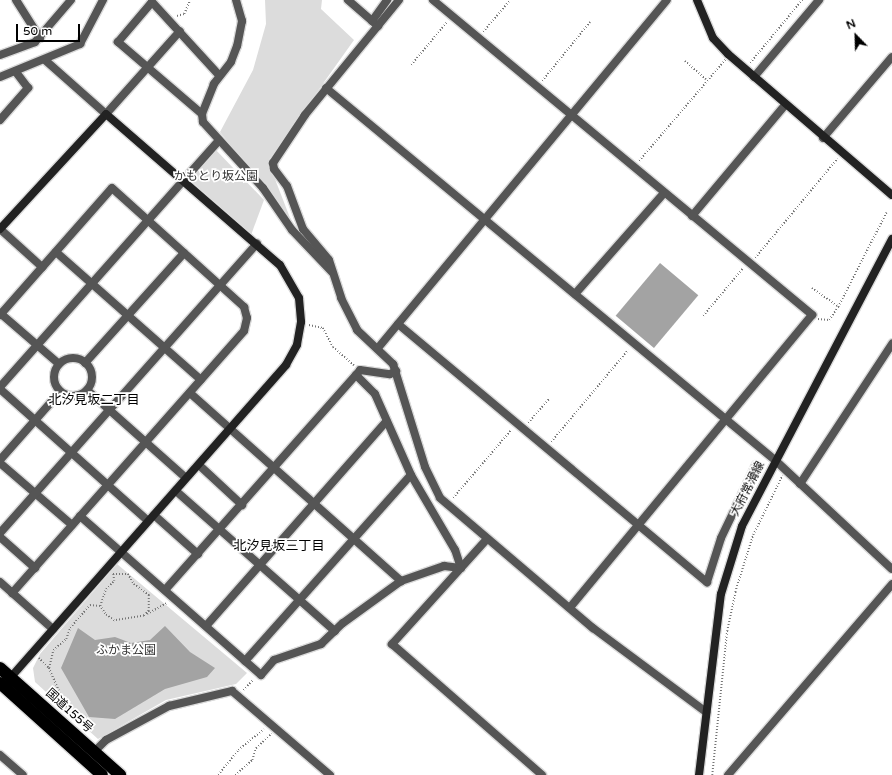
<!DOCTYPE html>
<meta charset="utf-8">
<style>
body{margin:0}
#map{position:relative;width:892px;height:775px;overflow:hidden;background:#fff;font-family:"Varela Round","Noto Sans JP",sans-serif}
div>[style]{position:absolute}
.green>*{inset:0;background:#dcdcdc}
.water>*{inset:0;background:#a3a3a3;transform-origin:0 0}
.path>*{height:1.5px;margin-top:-0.75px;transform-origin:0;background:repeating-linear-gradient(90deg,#777 0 1px,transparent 0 3px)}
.roads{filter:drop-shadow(1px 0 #dbdbdb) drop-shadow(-1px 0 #dbdbdb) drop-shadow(0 1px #dbdbdb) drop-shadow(0 -1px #dbdbdb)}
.street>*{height:8px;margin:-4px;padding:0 4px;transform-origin:4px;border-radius:4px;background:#555}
.street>.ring{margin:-4px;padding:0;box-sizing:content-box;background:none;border:8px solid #555;border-radius:50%}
.secondary>*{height:8px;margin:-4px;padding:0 4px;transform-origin:4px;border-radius:4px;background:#222}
.highway>*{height:12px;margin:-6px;padding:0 6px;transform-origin:6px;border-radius:6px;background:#000}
span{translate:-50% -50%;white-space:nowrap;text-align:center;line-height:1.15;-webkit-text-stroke:3.5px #fff;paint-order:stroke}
.park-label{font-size:12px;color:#333}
.street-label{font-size:12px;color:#000}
.neighbourhood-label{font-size:13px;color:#000}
.north{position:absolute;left:836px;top:16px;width:40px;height:40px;-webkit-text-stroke:3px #fff;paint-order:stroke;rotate:337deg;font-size:11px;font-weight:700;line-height:16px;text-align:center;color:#000}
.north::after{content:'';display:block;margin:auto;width:14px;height:18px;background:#000;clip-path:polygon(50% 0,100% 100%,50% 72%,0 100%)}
.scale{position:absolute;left:16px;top:24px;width:64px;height:18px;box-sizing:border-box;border:2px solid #000;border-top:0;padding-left:5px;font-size:12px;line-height:14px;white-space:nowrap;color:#000;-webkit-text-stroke:3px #fff;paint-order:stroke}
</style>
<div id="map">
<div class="green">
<i style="clip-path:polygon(265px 0,322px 0,321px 9px,354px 40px,268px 161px,292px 223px,220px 132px,253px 70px,266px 24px)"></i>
<i style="clip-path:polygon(214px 148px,264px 200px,251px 235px,189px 179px)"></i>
<i style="clip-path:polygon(117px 564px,247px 673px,236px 684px,166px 700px,98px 739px,35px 682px,33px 668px,40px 654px)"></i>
</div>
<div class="water">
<i style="left:660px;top:263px;width:50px;height:69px;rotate:40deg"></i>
<i style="clip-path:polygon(165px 626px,190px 652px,215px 668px,207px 677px,165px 689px,115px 719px,89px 717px,61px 668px,78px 628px,95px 640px,115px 637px,131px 643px,150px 640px)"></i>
</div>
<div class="path">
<i style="left:177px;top:16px;width:7px;rotate:-16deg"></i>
<i style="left:184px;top:14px;width:15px;rotate:-67deg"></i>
<i style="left:483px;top:32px;width:42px;rotate:-49.8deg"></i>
<i style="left:685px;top:61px;width:28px;rotate:41deg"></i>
<i style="left:750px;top:63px;width:82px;rotate:-50.5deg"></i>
<i style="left:411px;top:65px;width:56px;rotate:-50.1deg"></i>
<i style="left:542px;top:81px;width:76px;rotate:-50.9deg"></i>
<i style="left:639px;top:161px;width:133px;rotate:-49.6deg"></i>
<i style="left:755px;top:258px;width:129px;rotate:-50.4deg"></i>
<i style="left:812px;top:288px;width:32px;rotate:35deg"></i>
<i style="left:703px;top:316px;width:62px;rotate:-50.2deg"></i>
<i style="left:818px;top:319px;width:11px;rotate:5deg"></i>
<i style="left:829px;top:320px;width:16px;rotate:-55deg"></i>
<i style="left:838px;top:307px;width:106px;rotate:-62.9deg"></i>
<i style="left:309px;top:325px;width:14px;rotate:12deg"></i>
<i style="left:323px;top:328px;width:21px;rotate:62deg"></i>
<i style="left:333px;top:347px;width:28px;rotate:41deg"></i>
<i style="left:528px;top:423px;width:32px;rotate:-49deg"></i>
<i style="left:551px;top:442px;width:120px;rotate:-50.1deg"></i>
<i style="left:453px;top:498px;width:89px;rotate:-49.5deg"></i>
<i style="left:113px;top:574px;width:15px"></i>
<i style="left:128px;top:574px;width:12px;rotate:59deg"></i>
<i style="left:134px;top:584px;width:19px;rotate:36deg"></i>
<i style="left:149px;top:595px;width:16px;rotate:90deg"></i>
<i style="left:149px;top:611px;width:7px;rotate:135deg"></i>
<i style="left:144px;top:616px;width:30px;rotate:171deg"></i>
<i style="left:114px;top:621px;width:11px;rotate:-142deg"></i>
<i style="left:105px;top:614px;width:9px;rotate:-122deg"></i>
<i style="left:100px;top:606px;width:18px;rotate:-71deg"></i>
<i style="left:106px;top:589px;width:11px;rotate:-45deg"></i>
<i style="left:114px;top:581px;width:7px;rotate:-98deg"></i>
<i style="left:147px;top:614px;width:23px;rotate:-29deg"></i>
<i style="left:39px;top:658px;width:14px;rotate:45deg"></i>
<i style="left:49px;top:668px;width:18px;rotate:-77deg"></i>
<i style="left:53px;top:650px;width:17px;rotate:-40deg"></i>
<i style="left:66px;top:639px;width:12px;rotate:-70deg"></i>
<i style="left:70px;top:628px;width:30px;rotate:-49deg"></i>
<i style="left:90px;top:605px;width:10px;rotate:6deg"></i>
<i style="left:49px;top:668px;width:57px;rotate:66.1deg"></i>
<i style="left:243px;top:690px;width:14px;rotate:-45deg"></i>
<i style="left:218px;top:775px;width:32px;rotate:-51deg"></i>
<i style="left:238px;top:750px;width:33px;rotate:-39deg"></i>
<i style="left:235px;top:775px;width:23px;rotate:-41deg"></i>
<i style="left:252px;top:760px;width:13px;rotate:-72deg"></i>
<i style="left:256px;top:748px;width:21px;rotate:-43deg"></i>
<i style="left:712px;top:775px;width:145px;rotate:-84.1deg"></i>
<i style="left:727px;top:631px;width:40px;rotate:-78deg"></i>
<i style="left:735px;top:592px;width:60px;rotate:-72.5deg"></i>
<i style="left:753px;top:535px;width:66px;rotate:-63.8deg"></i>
</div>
<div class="roads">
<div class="street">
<i style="left:16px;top:0;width:45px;rotate:57.7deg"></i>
<i style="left:236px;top:0;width:22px;rotate:74deg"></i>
<i style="left:242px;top:21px;width:25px;rotate:101deg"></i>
<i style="left:237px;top:46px;width:17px;rotate:111deg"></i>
<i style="left:231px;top:62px;width:28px;rotate:128deg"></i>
<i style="left:214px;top:84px;width:32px;rotate:112deg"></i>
<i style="left:202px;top:114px;width:8px;rotate:83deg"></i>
<i style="left:203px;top:122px;width:89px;rotate:47.7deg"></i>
<i style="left:263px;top:188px;width:51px;rotate:55.4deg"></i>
<i style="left:292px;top:230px;width:58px;rotate:46.4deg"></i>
<i style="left:348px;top:0;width:40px;rotate:41deg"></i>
<i style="left:399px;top:0;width:149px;rotate:129.3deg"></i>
<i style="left:305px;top:115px;width:58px;rotate:123.7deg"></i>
<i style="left:273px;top:163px;width:6px;rotate:81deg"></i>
<i style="left:274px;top:169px;width:21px;rotate:53deg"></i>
<i style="left:287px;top:186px;width:46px;rotate:69.6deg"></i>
<i style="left:303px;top:229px;width:40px;rotate:50deg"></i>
<i style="left:329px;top:260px;width:40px;rotate:72deg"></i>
<i style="left:341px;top:298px;width:36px;rotate:63deg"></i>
<i style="left:357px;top:330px;width:50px;rotate:43.4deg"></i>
<i style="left:393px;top:364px;width:108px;rotate:72.7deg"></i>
<i style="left:425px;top:467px;width:34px;rotate:64deg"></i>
<i style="left:440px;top:498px;width:201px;rotate:40.4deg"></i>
<i style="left:593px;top:628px;width:141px;rotate:36.6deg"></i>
<i style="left:433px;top:0;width:493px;rotate:39.7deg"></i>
<i style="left:812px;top:315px;width:380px;rotate:129.6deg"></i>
<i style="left:372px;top:21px;width:26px;rotate:-54deg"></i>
<i style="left:0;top:55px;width:37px;rotate:-20deg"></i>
<i style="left:35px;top:42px;width:55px;rotate:-49.4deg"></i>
<i style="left:45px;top:60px;width:81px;rotate:41.5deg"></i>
<i style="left:106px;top:114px;width:111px;rotate:-48.3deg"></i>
<i style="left:0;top:77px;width:87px;rotate:-22.4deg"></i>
<i style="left:80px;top:44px;width:50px;rotate:-62.4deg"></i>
<i style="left:754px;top:77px;width:101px;rotate:-49.8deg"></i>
<i style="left:326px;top:88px;width:584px;rotate:39.65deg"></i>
<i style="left:776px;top:461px;width:158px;rotate:43deg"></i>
<i style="left:202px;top:114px;width:111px;rotate:-139.4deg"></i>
<i style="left:118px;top:42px;width:52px;rotate:-49.6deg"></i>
<i style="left:152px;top:2px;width:99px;rotate:47.5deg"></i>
<i style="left:0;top:120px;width:43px;rotate:-48.8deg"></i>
<i style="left:28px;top:88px;width:21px;rotate:-127deg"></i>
<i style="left:823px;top:138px;width:106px;rotate:-49.6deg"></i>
<i style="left:692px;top:216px;width:145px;rotate:-50deg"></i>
<i style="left:0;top:229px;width:57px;rotate:42.1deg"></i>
<i style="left:56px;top:252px;width:193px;rotate:41.4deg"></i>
<i style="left:575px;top:294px;width:135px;rotate:-48.6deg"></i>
<i style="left:0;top:313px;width:78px;rotate:40.8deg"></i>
<i style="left:0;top:315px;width:169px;rotate:-48.6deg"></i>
<i style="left:112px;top:188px;width:178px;rotate:42deg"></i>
<i style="left:244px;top:307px;width:11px;rotate:75deg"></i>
<i style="left:247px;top:318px;width:13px;rotate:103deg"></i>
<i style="left:244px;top:331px;width:350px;rotate:131.5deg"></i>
<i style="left:398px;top:324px;width:403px;rotate:39.9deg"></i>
<i style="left:707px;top:582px;width:46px;rotate:-72.3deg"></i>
<i style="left:721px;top:538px;width:81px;rotate:-64.4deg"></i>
<i style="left:378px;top:348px;width:452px;rotate:-50.3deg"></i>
<i class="ring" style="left:54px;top:358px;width:30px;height:30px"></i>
<i style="left:85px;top:363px;width:148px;rotate:-48deg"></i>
<i style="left:0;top:387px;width:330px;rotate:-48.4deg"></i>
<i style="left:0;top:389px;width:198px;rotate:41.7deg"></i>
<i style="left:87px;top:390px;width:132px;rotate:41.6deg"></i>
<i style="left:190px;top:393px;width:283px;rotate:41.7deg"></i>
<i style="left:0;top:460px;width:91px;rotate:-48.6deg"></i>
<i style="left:0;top:463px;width:95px;rotate:40.7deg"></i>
<i style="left:199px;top:465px;width:59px;rotate:42.9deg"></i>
<i style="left:800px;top:484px;width:168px;rotate:-56.7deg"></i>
<i style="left:176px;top:491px;width:212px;rotate:41.4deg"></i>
<i style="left:154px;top:515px;width:59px;rotate:41.6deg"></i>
<i style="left:80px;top:516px;width:241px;rotate:41.3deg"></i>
<i style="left:261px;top:675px;width:20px;rotate:-49deg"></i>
<i style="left:274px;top:660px;width:50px;rotate:-18.8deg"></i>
<i style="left:321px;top:644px;width:30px;rotate:-44deg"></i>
<i style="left:343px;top:623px;width:72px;rotate:-35.9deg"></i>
<i style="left:401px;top:581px;width:46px;rotate:-19.2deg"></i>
<i style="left:444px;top:566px;width:17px;rotate:7deg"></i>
<i style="left:461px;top:568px;width:19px;rotate:-108deg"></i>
<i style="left:455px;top:550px;width:87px;rotate:-120.4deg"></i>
<i style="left:411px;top:475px;width:89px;rotate:-114deg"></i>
<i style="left:375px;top:394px;width:27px;rotate:-135deg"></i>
<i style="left:0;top:533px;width:387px;rotate:-48.4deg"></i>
<i style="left:0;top:537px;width:47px;rotate:41.5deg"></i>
<i style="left:487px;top:539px;width:142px;rotate:132.1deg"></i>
<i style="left:392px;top:644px;width:199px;rotate:41.1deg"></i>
<i style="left:0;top:582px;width:71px;rotate:41.6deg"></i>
<i style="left:165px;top:590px;width:294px;rotate:-48.4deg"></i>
<i style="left:360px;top:370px;width:30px;rotate:8deg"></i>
<i style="left:390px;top:374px;width:7px;rotate:-27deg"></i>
<i style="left:206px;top:626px;width:273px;rotate:-48.6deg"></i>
<i style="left:245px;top:661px;width:249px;rotate:-48.3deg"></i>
<i style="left:94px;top:752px;width:17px;rotate:-45deg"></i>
<i style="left:106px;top:740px;width:72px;rotate:-28.4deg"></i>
<i style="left:169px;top:706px;width:65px;rotate:-13.4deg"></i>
<i style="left:232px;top:691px;width:129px;rotate:40.6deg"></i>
<i style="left:0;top:755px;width:30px;rotate:41deg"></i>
<i style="left:728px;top:775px;width:252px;rotate:-49.3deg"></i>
</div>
<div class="secondary">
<i style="left:697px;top:0;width:41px;rotate:67.2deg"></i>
<i style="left:713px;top:38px;width:22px;rotate:47deg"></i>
<i style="left:728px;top:54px;width:216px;rotate:40.7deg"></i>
<i style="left:0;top:229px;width:156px;rotate:-47.3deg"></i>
<i style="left:106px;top:114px;width:230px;rotate:41deg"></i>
<i style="left:280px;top:265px;width:38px;rotate:60deg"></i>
<i style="left:299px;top:298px;width:24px;rotate:85deg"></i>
<i style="left:301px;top:322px;width:23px;rotate:100deg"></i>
<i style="left:297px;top:345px;width:23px;rotate:119deg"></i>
<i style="left:286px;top:365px;width:416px;rotate:131.4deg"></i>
<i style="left:699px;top:775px;width:182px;rotate:-83.1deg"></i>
<i style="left:721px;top:594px;width:71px;rotate:-72.8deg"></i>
<i style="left:742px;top:526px;width:324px;rotate:-62.4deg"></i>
</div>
<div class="highway">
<i style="left:0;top:668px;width:161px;rotate:41.7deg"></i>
<i style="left:0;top:683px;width:137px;rotate:42deg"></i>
</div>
</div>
<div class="park-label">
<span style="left:216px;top:177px">かもとり坂公園</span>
<span style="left:126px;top:651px">ふかま公園</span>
</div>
<div class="street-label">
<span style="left:748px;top:489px;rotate:-63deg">大府常滑線</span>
<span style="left:69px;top:711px;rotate:42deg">国道155号</span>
</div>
<div class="neighbourhood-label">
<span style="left:94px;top:400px">北汐見坂二丁目</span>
<span style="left:279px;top:546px">北汐見坂三丁目</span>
</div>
<div class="north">N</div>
<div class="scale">50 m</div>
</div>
